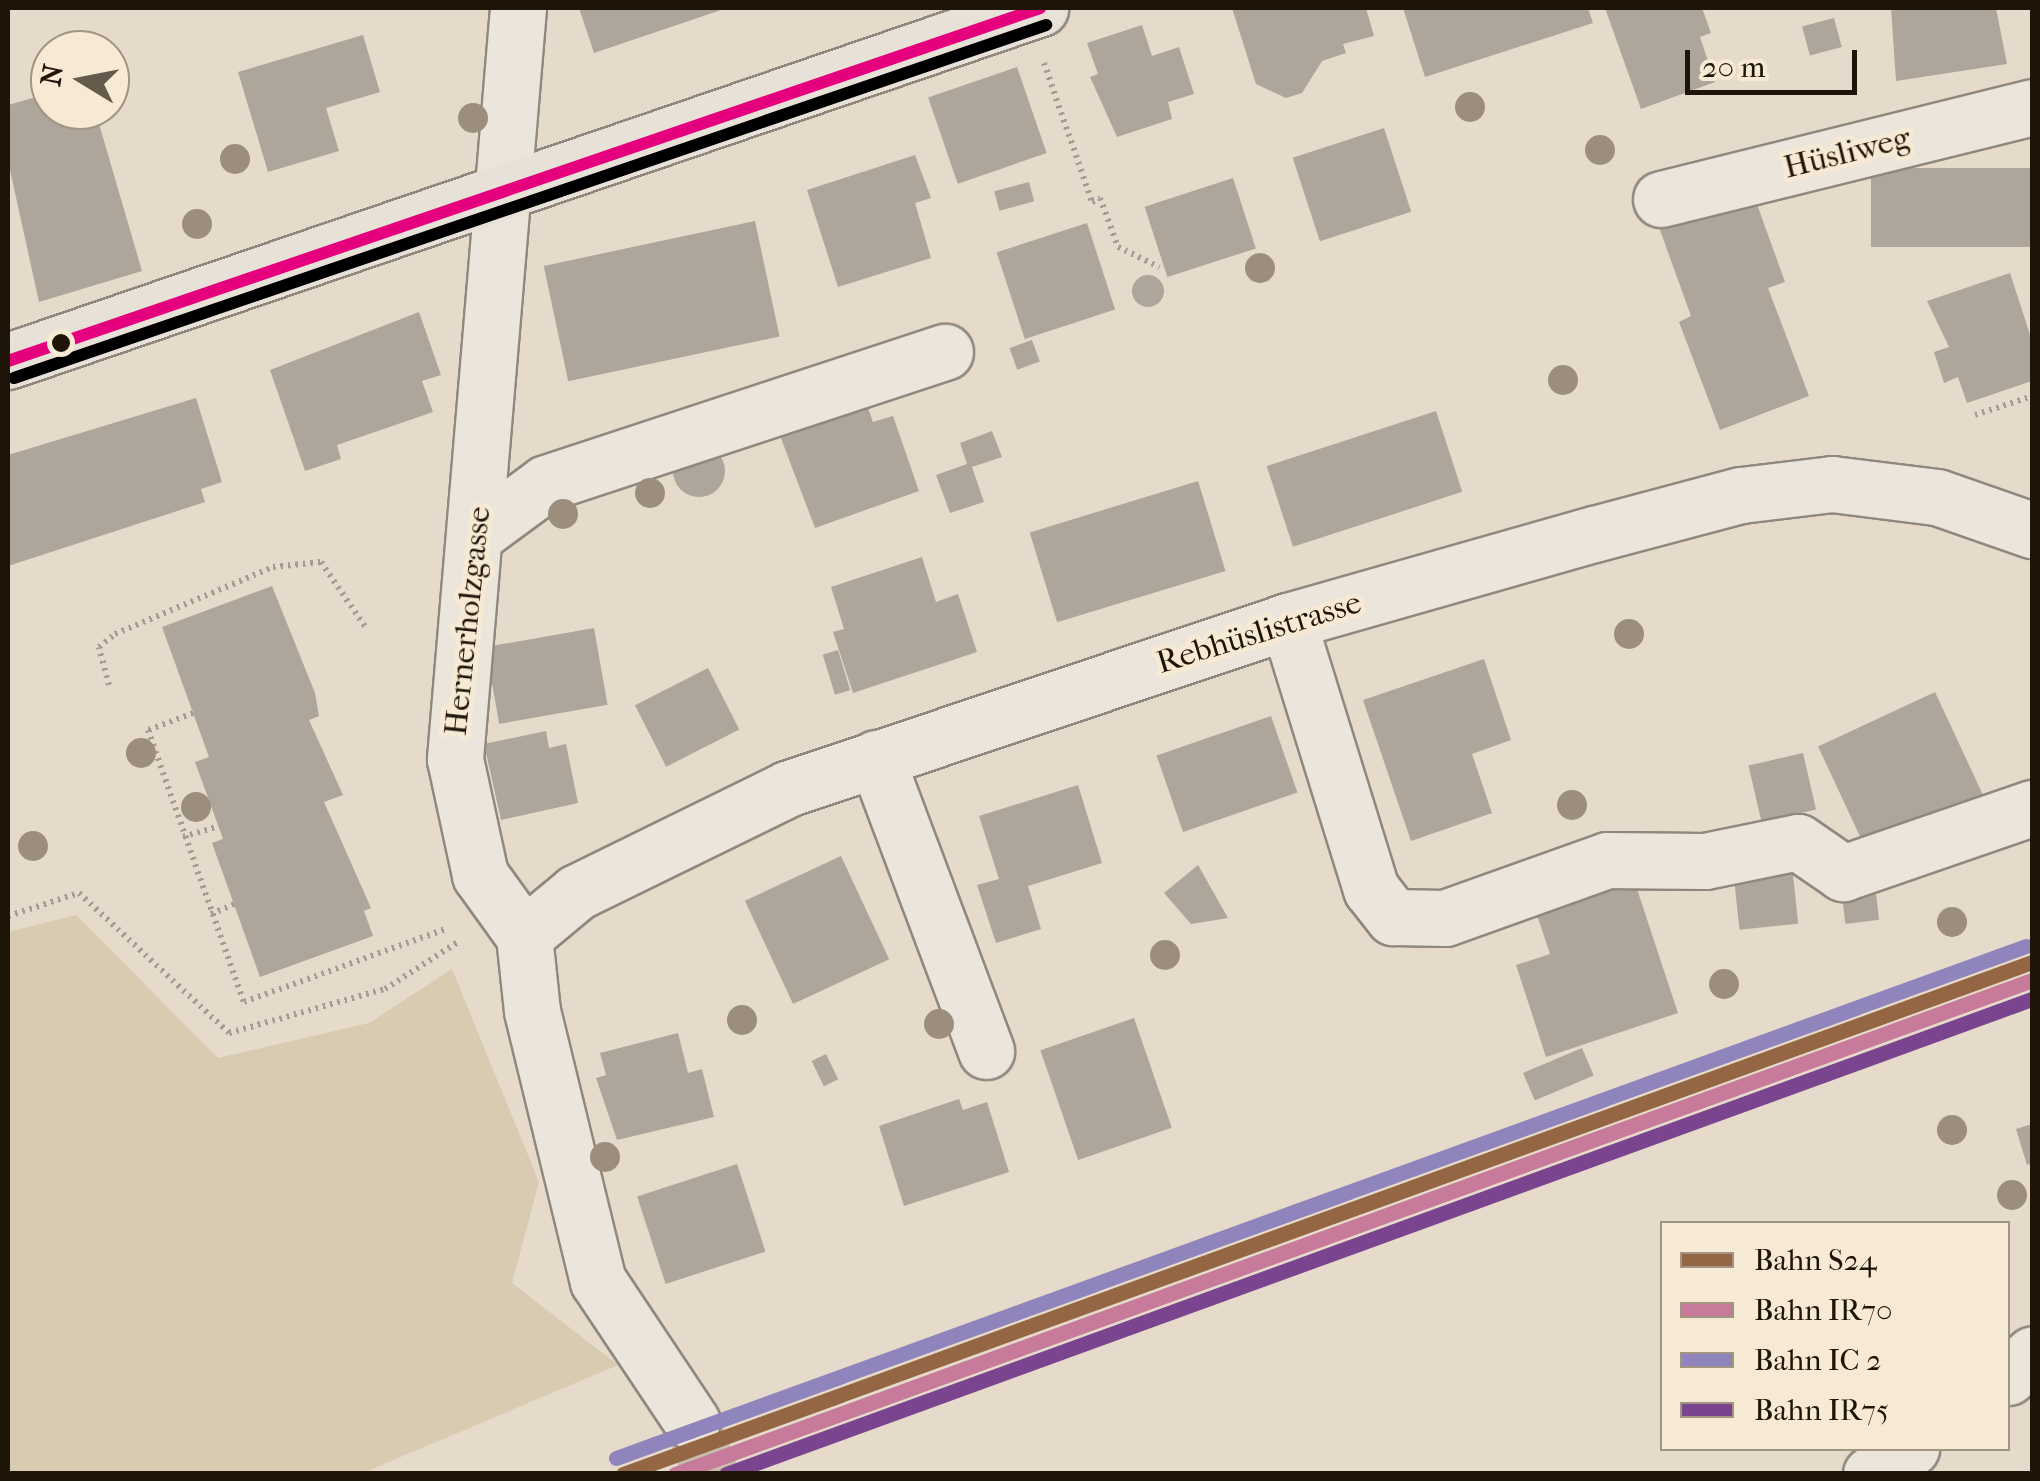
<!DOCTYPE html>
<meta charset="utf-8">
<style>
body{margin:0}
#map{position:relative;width:2040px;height:1481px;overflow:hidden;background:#e6dbca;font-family:"IM FELL French Canon",serif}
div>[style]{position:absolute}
.green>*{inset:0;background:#d9cab2}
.building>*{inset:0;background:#aea69a;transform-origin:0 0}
.round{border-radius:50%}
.minor-tunnel>*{height:55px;margin-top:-27.5px;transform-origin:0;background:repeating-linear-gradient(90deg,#c8bdad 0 55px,transparent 0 83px)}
.path>*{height:6px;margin-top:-3px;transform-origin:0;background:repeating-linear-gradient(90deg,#a39d95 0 2.5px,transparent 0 7.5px)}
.roads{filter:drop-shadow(2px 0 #90887e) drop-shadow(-2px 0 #90887e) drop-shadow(0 2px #90887e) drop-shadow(0 -2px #90887e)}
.minor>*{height:55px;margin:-27.5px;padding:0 27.5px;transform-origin:27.5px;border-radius:27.5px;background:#ebe5dc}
.major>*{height:55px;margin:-27.5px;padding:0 27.5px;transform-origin:27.5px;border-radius:27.5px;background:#e7e1d7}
.rail>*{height:8px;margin-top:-4px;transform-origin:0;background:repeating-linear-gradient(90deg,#a39d95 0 18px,transparent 0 36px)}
.bus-1>*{height:12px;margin:-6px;padding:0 6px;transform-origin:6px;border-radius:6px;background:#e5007d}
.bus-2>*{height:12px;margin:-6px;padding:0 6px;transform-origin:6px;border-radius:6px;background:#000}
.rail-1>*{height:15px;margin:-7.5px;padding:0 7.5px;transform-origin:7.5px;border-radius:7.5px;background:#946644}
.rail-2>*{height:15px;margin:-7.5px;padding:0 7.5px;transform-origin:7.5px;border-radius:7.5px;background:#c77a99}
.rail-3>*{height:15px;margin:-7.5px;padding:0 7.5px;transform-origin:7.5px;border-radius:7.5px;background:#9084bd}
.rail-4>*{height:15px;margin:-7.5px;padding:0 7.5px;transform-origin:7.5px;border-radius:7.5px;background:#7a448f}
.trees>*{width:30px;height:30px;margin:-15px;border-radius:50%;background:#9b8e7c}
.dots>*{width:28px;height:28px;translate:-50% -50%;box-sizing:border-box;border:5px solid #f7ead4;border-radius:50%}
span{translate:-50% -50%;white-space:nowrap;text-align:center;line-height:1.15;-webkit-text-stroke:10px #f7ead4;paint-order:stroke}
.street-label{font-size:32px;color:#1f1408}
.frame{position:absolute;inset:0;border:10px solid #1f1408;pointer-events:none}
.legend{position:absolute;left:1660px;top:1221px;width:350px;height:230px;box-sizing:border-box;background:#f7ead4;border:2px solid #a19482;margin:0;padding:12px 18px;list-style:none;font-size:30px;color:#1f1408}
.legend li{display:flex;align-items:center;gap:20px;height:50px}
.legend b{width:50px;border:2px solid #a19482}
.north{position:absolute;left:30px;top:30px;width:100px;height:100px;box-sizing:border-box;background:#f7ead4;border:2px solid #a19482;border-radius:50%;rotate:280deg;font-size:28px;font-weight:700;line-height:40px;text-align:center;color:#1f1408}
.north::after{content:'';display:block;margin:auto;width:35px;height:45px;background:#655a4c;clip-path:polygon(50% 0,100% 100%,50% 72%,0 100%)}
.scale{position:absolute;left:1685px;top:50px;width:172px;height:45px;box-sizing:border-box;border:5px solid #1f1408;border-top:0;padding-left:12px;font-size:30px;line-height:35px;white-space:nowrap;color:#1f1408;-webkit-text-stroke:8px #f7ead4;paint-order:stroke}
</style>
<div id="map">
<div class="green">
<i style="clip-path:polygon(76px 915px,218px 1058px,369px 1023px,452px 969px,539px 1182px,512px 1283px,618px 1365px,363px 1473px,8px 1473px,8px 932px)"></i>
</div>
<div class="building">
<i style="clip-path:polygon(579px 8px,727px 8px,594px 53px)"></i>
<i style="clip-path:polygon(1232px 8px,1366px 8px,1374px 36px,1343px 44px,1346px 53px,1322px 61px,1302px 93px,1286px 98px,1256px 84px)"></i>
<i style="clip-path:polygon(1403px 8px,1588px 8px,1593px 23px,1425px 77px)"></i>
<i style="clip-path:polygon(1605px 8px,1702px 8px,1711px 33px,1700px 37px,1715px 82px,1641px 109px)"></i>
<i style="clip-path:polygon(1891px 8px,1996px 8px,2007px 64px,1896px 81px)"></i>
<i style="left:1834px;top:18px;width:30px;height:33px;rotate:75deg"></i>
<i style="clip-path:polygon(1142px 25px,1152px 56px,1179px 47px,1194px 94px,1168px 102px,1172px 119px,1117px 137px,1090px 77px,1098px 74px,1087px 43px)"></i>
<i style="clip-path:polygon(363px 35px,380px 92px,326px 108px,339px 151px,268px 172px,238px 72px)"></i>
<i style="left:1017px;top:67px;width:91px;height:94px;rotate:71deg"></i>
<i style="clip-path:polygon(50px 93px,50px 110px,95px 110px,142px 271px,39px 302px,8px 161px,8px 105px)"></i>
<i style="left:1384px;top:128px;width:88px;height:96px;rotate:72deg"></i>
<i style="clip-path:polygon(915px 155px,931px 198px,915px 203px,931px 258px,838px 287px,807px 190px)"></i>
<i style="left:2032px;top:168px;width:79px;height:161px;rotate:90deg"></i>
<i style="left:1233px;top:178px;width:74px;height:93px;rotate:72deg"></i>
<i style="left:1029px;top:182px;width:20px;height:36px;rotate:75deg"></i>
<i style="clip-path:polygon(1750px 185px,1785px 282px,1768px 288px,1809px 396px,1720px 430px,1679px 322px,1691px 316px,1656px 219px)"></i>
<i style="left:755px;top:221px;width:118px;height:216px;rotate:78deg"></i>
<i style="left:1087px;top:223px;width:91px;height:95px;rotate:72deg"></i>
<i style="clip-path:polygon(2010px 273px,2032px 341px,2032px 381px,1967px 403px,1958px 377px,1944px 383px,1934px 352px,1949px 347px,1927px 301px)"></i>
<i class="round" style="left:1132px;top:275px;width:32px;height:32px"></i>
<i style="clip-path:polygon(419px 312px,441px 375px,422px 381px,433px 412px,337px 445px,341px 459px,305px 471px,270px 370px)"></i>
<i style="left:1032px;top:340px;width:23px;height:24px;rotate:70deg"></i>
<i style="clip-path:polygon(862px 391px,873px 422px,893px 416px,919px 491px,815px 528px,776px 425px)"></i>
<i style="clip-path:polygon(196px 398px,222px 482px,201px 489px,205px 502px,8px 566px,8px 455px)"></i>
<i style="left:1436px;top:411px;width:85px;height:178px;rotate:72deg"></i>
<i style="clip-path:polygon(992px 431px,1002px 457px,972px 467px,984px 502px,950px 513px,936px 475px,967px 464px,960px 443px)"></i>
<i class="round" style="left:673px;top:445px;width:52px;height:52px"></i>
<i style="left:1198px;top:481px;width:94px;height:176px;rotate:73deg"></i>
<i style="clip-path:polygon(922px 557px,936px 602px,958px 594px,977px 652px,853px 693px,833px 632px,844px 629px,831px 587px)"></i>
<i style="clip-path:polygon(272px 586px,315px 693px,319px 716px,309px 720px,343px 795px,324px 802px,371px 908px,364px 911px,373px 936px,260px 977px,212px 843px,223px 839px,195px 762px,209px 757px,162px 627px)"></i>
<i style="left:594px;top:628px;width:78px;height:110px;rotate:80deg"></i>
<i style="left:838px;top:650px;width:42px;height:16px;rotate:73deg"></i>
<i style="clip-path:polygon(1484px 659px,1511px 740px,1472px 754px,1492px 813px,1411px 841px,1363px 700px)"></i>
<i style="left:708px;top:668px;width:69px;height:82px;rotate:63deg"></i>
<i style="left:1935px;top:692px;width:115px;height:129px;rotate:65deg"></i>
<i style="left:1271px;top:716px;width:81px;height:121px;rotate:71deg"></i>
<i style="clip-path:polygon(546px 731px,549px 748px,566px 744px,578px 803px,501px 820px,484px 744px)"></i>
<i style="left:1803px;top:753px;width:58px;height:56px;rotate:77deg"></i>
<i style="clip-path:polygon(1078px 785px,1102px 863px,1028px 886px,1041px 929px,996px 943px,977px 885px,999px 879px,979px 816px)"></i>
<i style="left:841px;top:856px;width:114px;height:106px;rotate:65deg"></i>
<i style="clip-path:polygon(1198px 865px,1228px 918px,1191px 924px,1164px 893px)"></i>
<i style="left:1792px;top:865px;width:59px;height:59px;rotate:84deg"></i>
<i style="clip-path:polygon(1635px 883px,1678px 1013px,1546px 1057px,1516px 965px,1550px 954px,1537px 915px)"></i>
<i style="left:1876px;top:894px;width:26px;height:34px;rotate:83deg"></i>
<i style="left:1134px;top:1018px;width:116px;height:99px;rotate:71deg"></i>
<i style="clip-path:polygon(678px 1033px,688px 1073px,702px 1069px,714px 1117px,617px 1140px,596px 1078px,606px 1075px,600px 1053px)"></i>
<i style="left:1582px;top:1048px;width:30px;height:64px;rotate:67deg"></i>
<i style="left:826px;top:1054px;width:28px;height:16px;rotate:64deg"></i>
<i style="clip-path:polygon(959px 1099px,963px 1110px,987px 1102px,1009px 1172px,904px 1206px,879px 1126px)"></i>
<i style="clip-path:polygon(2032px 1124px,2032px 1163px,2027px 1165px,2016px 1129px)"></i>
<i style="left:737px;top:1164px;width:92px;height:105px;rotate:72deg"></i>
</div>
<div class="minor-tunnel">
<i style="left:692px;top:1422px;width:55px;rotate:69.9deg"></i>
</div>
<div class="path">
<i style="left:1866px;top:8px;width:1px;rotate:90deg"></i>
<i style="left:1044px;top:63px;width:147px;rotate:70.9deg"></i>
<i style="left:1092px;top:202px;width:9px;rotate:-27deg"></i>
<i style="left:1100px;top:198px;width:52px;rotate:69.8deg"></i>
<i style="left:1118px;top:247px;width:46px;rotate:26deg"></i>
<i style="left:1975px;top:415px;width:60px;rotate:-18.4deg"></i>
<i style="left:109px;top:685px;width:39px;rotate:-105deg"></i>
<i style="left:99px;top:647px;width:21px;rotate:-39deg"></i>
<i style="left:115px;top:634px;width:172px;rotate:-23deg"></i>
<i style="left:273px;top:567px;width:48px;rotate:-5.9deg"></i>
<i style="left:321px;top:562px;width:80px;rotate:55.7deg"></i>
<i style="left:193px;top:713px;width:48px;rotate:159.3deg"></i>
<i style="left:148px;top:730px;width:288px;rotate:70.6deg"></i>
<i style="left:244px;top:1002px;width:217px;rotate:-19.9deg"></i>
<i style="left:183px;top:837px;width:37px;rotate:-17deg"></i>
<i style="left:211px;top:914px;width:25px;rotate:-23deg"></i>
<i style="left:8px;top:916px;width:75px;rotate:-17.9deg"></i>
<i style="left:79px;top:893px;width:205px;rotate:43deg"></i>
<i style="left:229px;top:1033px;width:162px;rotate:-15.8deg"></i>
<i style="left:385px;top:989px;width:87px;rotate:-32.8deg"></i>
</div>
<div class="roads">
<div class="minor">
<i style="left:518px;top:8px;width:754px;rotate:94.8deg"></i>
<i style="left:455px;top:759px;width:119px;rotate:77.8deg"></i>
<i style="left:480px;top:875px;width:75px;rotate:54.2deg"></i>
<i style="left:524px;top:936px;width:75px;rotate:83.9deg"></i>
<i style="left:532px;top:1011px;width:278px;rotate:76.3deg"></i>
<i style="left:598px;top:1281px;width:169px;rotate:56.3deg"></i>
<i style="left:1661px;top:199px;width:382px;rotate:-13.9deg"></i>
<i style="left:478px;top:533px;width:84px;rotate:-36.3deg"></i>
<i style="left:546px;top:483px;width:420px;rotate:-18.2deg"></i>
<i style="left:1288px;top:621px;width:281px;rotate:72.8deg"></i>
<i style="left:1371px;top:889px;width:36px;rotate:52deg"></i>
<i style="left:1393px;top:917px;width:52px;rotate:1.1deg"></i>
<i style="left:1445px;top:918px;width:172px;rotate:-19.7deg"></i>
<i style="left:1607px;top:860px;width:98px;rotate:0.6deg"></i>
<i style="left:1705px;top:861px;width:95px;rotate:-11.5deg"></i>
<i style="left:1798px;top:842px;width:55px;rotate:34.6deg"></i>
<i style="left:1843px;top:873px;width:200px;rotate:-19deg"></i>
<i style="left:876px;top:758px;width:313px;rotate:69.4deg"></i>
<i style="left:524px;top:936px;width:69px;rotate:-39.7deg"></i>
<i style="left:577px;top:892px;width:234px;rotate:-26.1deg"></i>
<i style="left:787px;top:789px;width:528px;rotate:-18.54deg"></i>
<i style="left:1288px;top:621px;width:318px;rotate:-15.9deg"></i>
<i style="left:1594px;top:534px;width:152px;rotate:-14.9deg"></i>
<i style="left:1741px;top:495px;width:92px;rotate:-6.9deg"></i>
<i style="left:1832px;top:484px;width:106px;rotate:7.1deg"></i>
<i style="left:1937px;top:497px;width:101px;rotate:19.2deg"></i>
<i style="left:2008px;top:1377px;width:33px;rotate:-43deg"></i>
<i style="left:1871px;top:1474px;width:48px;rotate:-33deg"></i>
</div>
<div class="major">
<i style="left:8px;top:361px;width:1091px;rotate:-18.88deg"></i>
</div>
</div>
<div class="rail">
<i style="left:1881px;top:1017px;width:159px;rotate:-18.7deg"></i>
</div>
<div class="bus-1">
<i style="left:8px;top:361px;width:1091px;rotate:-18.88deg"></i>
</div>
<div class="bus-2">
<i style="left:14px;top:378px;width:1091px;rotate:-18.88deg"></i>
</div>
<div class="rail-1">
<i style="left:623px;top:1474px;width:1499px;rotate:-19.97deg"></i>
</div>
<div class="rail-2">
<i style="left:675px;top:1474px;width:1444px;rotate:-20deg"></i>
</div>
<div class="rail-3">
<i style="left:616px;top:1458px;width:1500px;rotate:-19.96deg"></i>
</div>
<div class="rail-4">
<i style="left:726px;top:1474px;width:1390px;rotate:-19.99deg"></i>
</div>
<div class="trees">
<i style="left:1470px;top:107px"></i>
<i style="left:473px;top:118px"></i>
<i style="left:1600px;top:150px"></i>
<i style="left:235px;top:159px"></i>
<i style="left:197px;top:224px"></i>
<i style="left:1260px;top:268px"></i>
<i style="left:1563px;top:380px"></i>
<i style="left:650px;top:493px"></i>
<i style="left:563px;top:514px"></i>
<i style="left:1629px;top:634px"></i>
<i style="left:141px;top:753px"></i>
<i style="left:1572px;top:805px"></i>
<i style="left:196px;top:807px"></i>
<i style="left:33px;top:846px"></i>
<i style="left:1952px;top:922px"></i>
<i style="left:1165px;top:955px"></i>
<i style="left:1724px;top:984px"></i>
<i style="left:742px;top:1020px"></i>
<i style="left:939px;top:1024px"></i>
<i style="left:1952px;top:1130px"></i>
<i style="left:605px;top:1157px"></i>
<i style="left:2012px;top:1195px"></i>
</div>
<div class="dots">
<i style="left:61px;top:343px;background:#1f1408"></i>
</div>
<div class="street-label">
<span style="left:1847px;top:153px;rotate:-14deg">Hüsliweg</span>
<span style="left:468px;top:621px;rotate:-84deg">Hernerholzgasse</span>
<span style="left:1259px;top:633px;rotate:-17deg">Rebhüslistrasse</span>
</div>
<div class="frame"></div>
<ul class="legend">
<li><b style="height:12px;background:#946644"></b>Bahn S24</li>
<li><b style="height:12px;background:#c77a99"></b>Bahn IR70</li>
<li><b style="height:12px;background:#9084bd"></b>Bahn IC 2</li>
<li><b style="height:12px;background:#7a448f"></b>Bahn IR75</li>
</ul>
<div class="north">N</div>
<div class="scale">20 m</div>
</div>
